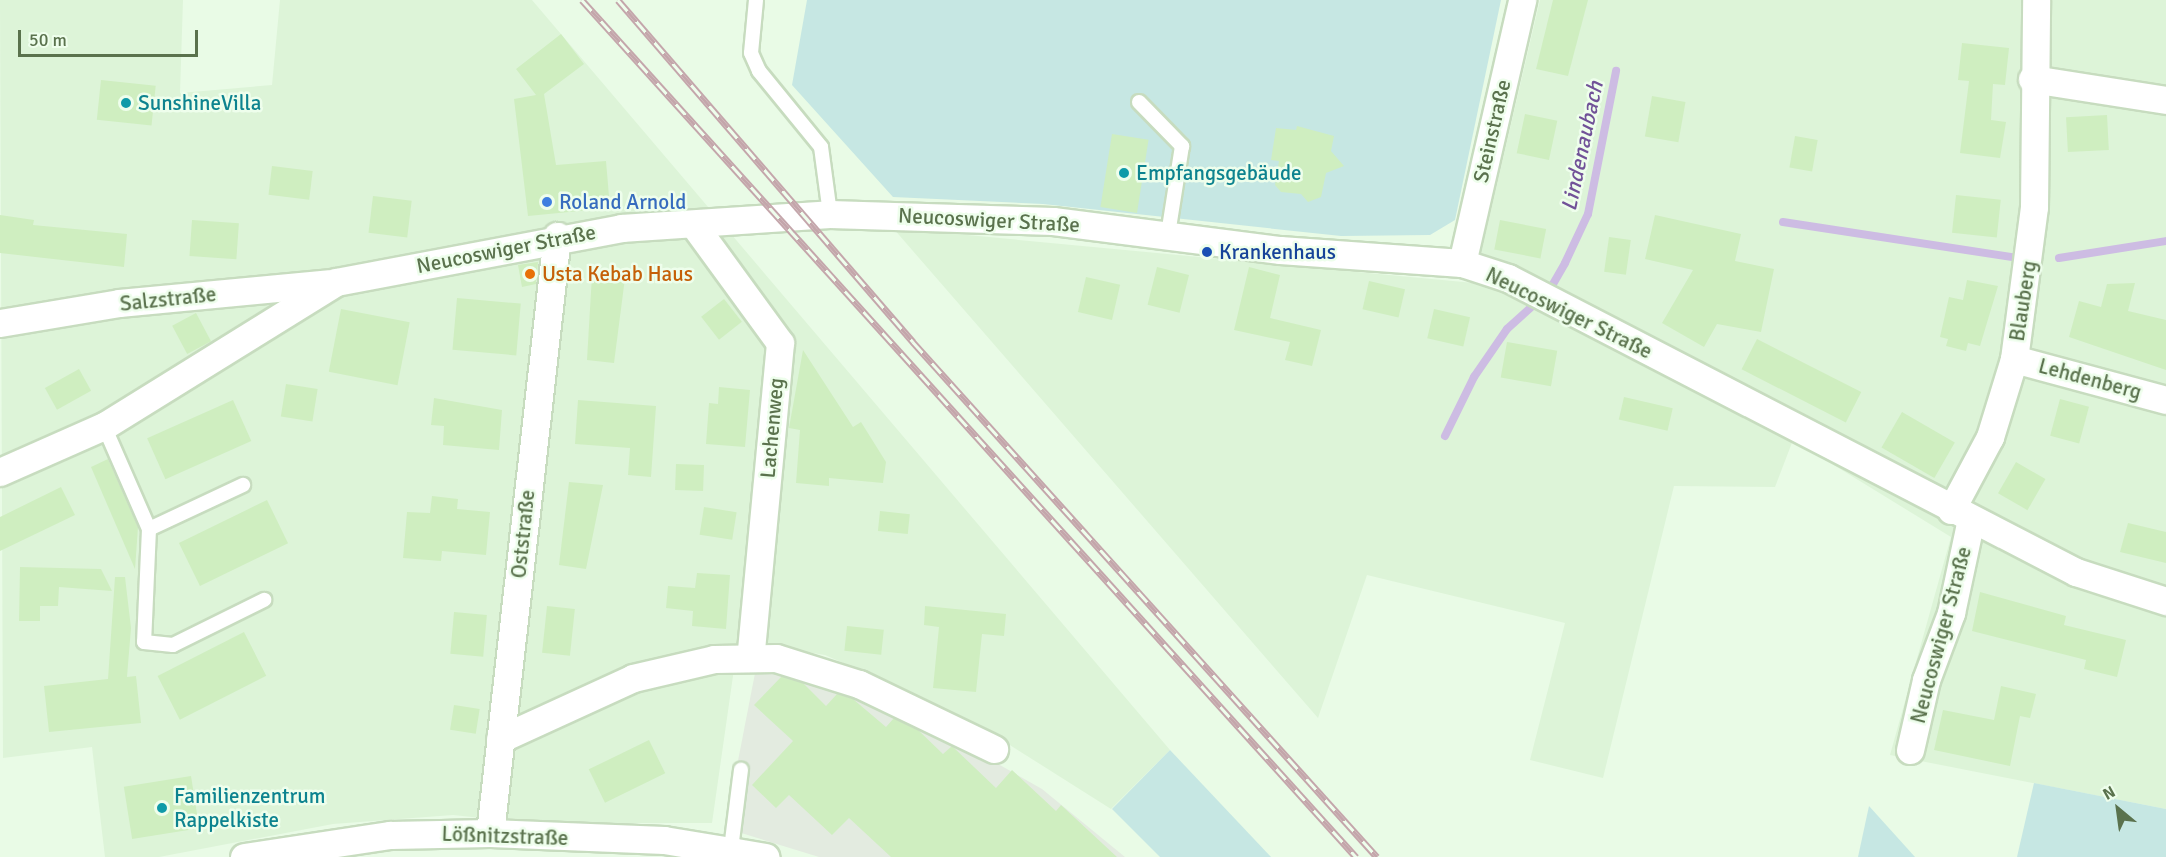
<!DOCTYPE html>
<meta charset="utf-8">
<style>
body{margin:0}
#map{position:relative;width:2166px;height:857px;overflow:hidden;background:#e9fbe6;font-family:Signika,sans-serif}
div>[style]{position:absolute}
.residential>*{inset:0;background:#ddf4d8}
.industrial>*{inset:0;background:#e3ebe0}
.green>*{inset:0;background:#c6e7e3}
.stream>*{height:8px;margin:-4px;padding:0 4px;transform-origin:4px;border-radius:4px;background:#cdbce3}
.building>*{inset:0;background:#cfeec0;transform-origin:0 0}
.roads{filter:drop-shadow(2px 0 #c7dcbf) drop-shadow(-2px 0 #c7dcbf) drop-shadow(0 2px #c7dcbf) drop-shadow(0 -2px #c7dcbf)}
.service>*{height:14px;margin:-7px;padding:0 7px;transform-origin:7px;border-radius:7px;background:#fff}
.minor>*{height:27px;margin:-13.5px;padding:0 13.5px;transform-origin:13.5px;border-radius:13.5px;background:#fff}
.rail>*{height:7px;margin-top:-3.5px;transform-origin:0;background:repeating-linear-gradient(90deg,#eefeec 0 14px,#c4a6ab 0 28px);box-sizing:border-box;border-block:2px solid #c4a6ab}
.dots>*{width:16px;height:16px;translate:-50% -50%;box-sizing:border-box;border:3px solid #eefeec;border-radius:50%}
span{translate:-50% -50%;white-space:nowrap;text-align:center;line-height:1.15;-webkit-text-stroke:5px #eefeec;paint-order:stroke}
.culture-label{font-size:21px;color:#0d838f}
.left{translate:0 -50%;text-align:left}
.street-label{font-size:21px;color:#5a724d}
.shop-label{font-size:21px;color:#366cbe}
.transit-label{font-size:21px;color:#164399}
.food-label{font-size:21px;color:#c56008}
.water-label{font-size:22px;color:#715298;font-style:italic}
.north{position:absolute;left:2088px;top:779px;width:60px;height:60px;-webkit-text-stroke:4px #eefeec;paint-order:stroke;rotate:331deg;font-size:16px;font-weight:700;line-height:24px;text-align:center;color:#5a724d}
.north::after{content:'';display:block;margin:auto;width:21px;height:27px;background:#5a724d;clip-path:polygon(50% 0,100% 100%,50% 72%,0 100%)}
.scale{position:absolute;left:18px;top:30px;width:180px;height:27px;box-sizing:border-box;border:3px solid #5a724d;border-top:0;padding-left:8px;font-size:18px;line-height:21px;white-space:nowrap;color:#5a724d;-webkit-text-stroke:4px #eefeec;paint-order:stroke}
</style>
<div id="map">
<div class="residential">
<i style="clip-path:polygon(0 0,183px 0,180px 93px,272px 85px,280px 0,532px 0,1170px 750px,1111px 809px,994px 735px,891px 684px,825px 655px,738px 641px,712px 823px,530px 823px,453px 815px,333px 824px,159px 857px,105px 857px,92px 747px,3px 758px)"></i>
<i style="clip-path:polygon(1540px 0,2166px 0,2166px 809px,1890px 755px,1951px 537px,1793px 440px,1775px 487px,1674px 486px,1603px 778px,1530px 760px,1565px 623px,1367px 575px,1318px 718px,893px 228px,1474px 283px)"></i>
</div>
<div class="industrial">
<i style="clip-path:polygon(756px 668px,788px 668px,933px 727px,1042px 789px,1125px 857px,819px 857px,725px 828px)"></i>
</div>
<div class="green">
<i style="clip-path:polygon(807px 0,1501px 0,1455px 220px,1430px 235px,1341px 236px,1043px 204px,893px 197px,792px 85px)"></i>
<i style="clip-path:polygon(1170px 750px,1271px 857px,1160px 857px,1112px 809px)"></i>
<i style="clip-path:polygon(2034px 783px,2166px 809px,2166px 857px,2017px 857px)"></i>
<i style="clip-path:polygon(1869px 806px,1915px 857px,1858px 857px)"></i>
</div>
<div class="stream">
<i style="left:1783px;top:222px;width:237px;rotate:8.7deg"></i>
<i style="left:2059px;top:258px;width:108px;rotate:-9deg"></i>
<i style="left:1445px;top:436px;width:66px;rotate:-63.8deg"></i>
<i style="left:1474px;top:377px;width:58px;rotate:-55.5deg"></i>
<i style="left:1507px;top:329px;width:57px;rotate:-42.1deg"></i>
<i style="left:1549px;top:291px;width:32px;rotate:-60deg"></i>
<i style="left:1565px;top:263px;width:54px;rotate:-64.9deg"></i>
<i style="left:1588px;top:214px;width:146px;rotate:-78.9deg"></i>
</div>
<div class="building">
<i style="clip-path:polygon(1553px 0,1588px 0,1568px 76px,1536px 69px)"></i>
<i style="clip-path:polygon(561px 34px,584px 64px,544px 94px,556px 165px,606px 161px,610px 208px,528px 216px,514px 99px,536px 95px,516px 69px)"></i>
<i style="clip-path:polygon(1962px 43px,2009px 48px,2005px 85px,1993px 84px,1991px 120px,2006px 122px,2000px 158px,1960px 153px,1969px 81px,1958px 80px)"></i>
<i style="left:101px;top:80px;width:55px;height:40px;rotate:6deg"></i>
<i style="left:1652px;top:96px;width:34px;height:41px;rotate:10deg"></i>
<i style="left:1525px;top:114px;width:33px;height:40px;rotate:12deg"></i>
<i style="left:2107px;top:115px;width:35px;height:41px;rotate:87deg"></i>
<i style="clip-path:polygon(1297px 126px,1334px 136px,1331px 151px,1344px 166px,1326px 173px,1321px 197px,1308px 202px,1301px 194px,1281px 192px,1275px 185px,1279px 161px,1271px 160px,1276px 128px,1296px 130px)"></i>
<i style="left:1112px;top:134px;width:37px;height:74px;rotate:9deg"></i>
<i style="left:1795px;top:136px;width:23px;height:32px;rotate:10deg"></i>
<i style="left:272px;top:166px;width:41px;height:29px;rotate:7deg"></i>
<i style="left:1956px;top:195px;width:45px;height:38px;rotate:6deg"></i>
<i style="left:373px;top:196px;width:39px;height:37px;rotate:7deg"></i>
<i style="clip-path:polygon(0 215px,34px 220px,33px 225px,127px 234px,124px 267px,0 253px)"></i>
<i style="clip-path:polygon(1655px 215px,1741px 234px,1735px 261px,1774px 269px,1761px 332px,1717px 324px,1704px 347px,1662px 323px,1693px 270px,1645px 259px)"></i>
<i style="left:192px;top:220px;width:47px;height:36px;rotate:4deg"></i>
<i style="left:1500px;top:220px;width:47px;height:30px;rotate:11deg"></i>
<i style="left:1609px;top:237px;width:22px;height:35px;rotate:8deg"></i>
<i style="clip-path:polygon(538px 262px,536px 284px,522px 287px,518px 265px)"></i>
<i style="left:1157px;top:267px;width:33px;height:39px;rotate:14deg"></i>
<i style="clip-path:polygon(1249px 267px,1280px 275px,1270px 318px,1321px 330px,1312px 366px,1285px 360px,1290px 342px,1234px 330px)"></i>
<i style="clip-path:polygon(592px 275px,625px 278px,614px 363px,587px 360px)"></i>
<i style="left:1086px;top:277px;width:35px;height:36px;rotate:13deg"></i>
<i style="clip-path:polygon(1967px 280px,1998px 286px,1980px 346px,1968px 343px,1966px 351px,1946px 346px,1948px 339px,1940px 337px,1949px 297px,1963px 300px)"></i>
<i style="left:1369px;top:281px;width:37px;height:29px;rotate:13deg"></i>
<i style="clip-path:polygon(2135px 283px,2128px 311px,2166px 320px,2166px 370px,2069px 337px,2079px 301px,2101px 307px,2107px 284px)"></i>
<i style="left:457px;top:298px;width:64px;height:52px;rotate:5deg"></i>
<i style="left:724px;top:299px;width:29px;height:29px;rotate:52deg"></i>
<i style="left:341px;top:309px;width:70px;height:64px;rotate:11deg"></i>
<i style="left:1434px;top:309px;width:37px;height:30px;rotate:13deg"></i>
<i style="left:196px;top:313px;width:32px;height:27px;rotate:62deg"></i>
<i style="left:1757px;top:339px;width:117px;height:34px;rotate:27deg"></i>
<i style="left:1507px;top:342px;width:51px;height:36px;rotate:10deg"></i>
<i style="clip-path:polygon(803px 350px,853px 427px,861px 422px,886px 462px,883px 483px,829px 478px,829px 486px,796px 483px,800px 430px,789px 428px)"></i>
<i style="left:79px;top:369px;width:25px;height:39px;rotate:61deg"></i>
<i style="left:286px;top:384px;width:32px;height:33px;rotate:9deg"></i>
<i style="clip-path:polygon(719px 387px,750px 390px,745px 447px,706px 444px,709px 403px,718px 404px)"></i>
<i style="left:1624px;top:397px;width:50px;height:23px;rotate:13deg"></i>
<i style="clip-path:polygon(434px 398px,502px 410px,499px 450px,443px 445px,444px 426px,431px 425px)"></i>
<i style="left:2060px;top:399px;width:30px;height:38px;rotate:15deg"></i>
<i style="left:233px;top:400px;width:45px;height:94px;rotate:66deg"></i>
<i style="clip-path:polygon(578px 400px,656px 406px,651px 477px,628px 475px,630px 448px,575px 444px)"></i>
<i style="left:1902px;top:412px;width:61px;height:41px;rotate:30deg"></i>
<i style="clip-path:polygon(108px 459px,138px 527px,135px 569px,91px 467px)"></i>
<i style="left:2016px;top:462px;width:34px;height:36px;rotate:30deg"></i>
<i style="left:676px;top:464px;width:28px;height:26px;rotate:2deg"></i>
<i style="clip-path:polygon(569px 482px,603px 485px,586px 569px,559px 565px)"></i>
<i style="clip-path:polygon(61px 487px,75px 515px,0 551px,0 517px)"></i>
<i style="clip-path:polygon(432px 496px,458px 499px,457px 509px,490px 512px,486px 555px,442px 551px,441px 561px,403px 558px,407px 512px,430px 513px)"></i>
<i style="left:267px;top:500px;width:48px;height:98px;rotate:64deg"></i>
<i style="left:704px;top:507px;width:33px;height:28px;rotate:9deg"></i>
<i style="left:880px;top:511px;width:30px;height:20px;rotate:6deg"></i>
<i style="clip-path:polygon(2128px 523px,2166px 532px,2166px 563px,2120px 552px)"></i>
<i style="clip-path:polygon(20px 567px,101px 569px,112px 591px,59px 587px,58px 606px,40px 606px,40px 621px,19px 621px)"></i>
<i style="clip-path:polygon(697px 573px,730px 575px,726px 629px,692px 626px,693px 611px,666px 608px,668px 586px,695px 588px)"></i>
<i style="clip-path:polygon(115px 577px,125px 577px,131px 628px,127px 677px,136px 676px,141px 723px,49px 732px,44px 686px,108px 679px)"></i>
<i style="clip-path:polygon(1980px 592px,2066px 616px,2064px 625px,2126px 640px,2117px 677px,2084px 669px,2086px 660px,1972px 631px)"></i>
<i style="left:547px;top:606px;width:28px;height:47px;rotate:6deg"></i>
<i style="clip-path:polygon(925px 606px,1006px 614px,1004px 636px,982px 634px,976px 692px,933px 688px,939px 627px,924px 625px)"></i>
<i style="left:454px;top:612px;width:33px;height:42px;rotate:5deg"></i>
<i style="left:847px;top:626px;width:37px;height:25px;rotate:6deg"></i>
<i style="left:244px;top:632px;width:49px;height:97px;rotate:63deg"></i>
<i style="clip-path:polygon(782px 676px,802px 682px,826px 706px,837px 694px,853px 699px,886px 727px,894px 718px,917px 729px,943px 754px,952px 746px,996px 788px,1012px 770px,1056px 811px,1061px 805px,1117px 857px,891px 857px,849px 818px,832px 835px,789px 795px,776px 808px,752px 785px,793px 741px,754px 705px)"></i>
<i style="clip-path:polygon(2001px 686px,2036px 694px,2030px 718px,2020px 716px,2010px 766px,1934px 750px,1943px 710px,1994px 720px)"></i>
<i style="left:454px;top:705px;width:26px;height:25px;rotate:9deg"></i>
<i style="left:649px;top:740px;width:37px;height:67px;rotate:64deg"></i>
<i style="left:191px;top:776px;width:53px;height:68px;rotate:81deg"></i>
</div>
<div class="roads">
<div class="service">
<i style="left:756px;top:0;width:53px;rotate:95.4deg"></i>
<i style="left:751px;top:53px;width:20px;rotate:66deg"></i>
<i style="left:759px;top:71px;width:98px;rotate:50.8deg"></i>
<i style="left:821px;top:147px;width:68px;rotate:82.3deg"></i>
<i style="left:1139px;top:102px;width:62px;rotate:45.7deg"></i>
<i style="left:1182px;top:146px;width:89px;rotate:99deg"></i>
<i style="left:104px;top:426px;width:112px;rotate:66.4deg"></i>
<i style="left:149px;top:529px;width:113px;rotate:92.5deg"></i>
<i style="left:144px;top:642px;width:29px;rotate:6deg"></i>
<i style="left:173px;top:645px;width:102px;rotate:-26.3deg"></i>
<i style="left:149px;top:529px;width:104px;rotate:-25.1deg"></i>
<i style="left:731px;top:849px;width:80px;rotate:-82.8deg"></i>
</div>
<div class="minor">
<i style="left:2032px;top:79px;width:136px;rotate:8.9deg"></i>
<i style="left:694px;top:225px;width:146px;rotate:53.9deg"></i>
<i style="left:780px;top:343px;width:316px;rotate:95.4deg"></i>
<i style="left:1462px;top:263px;width:270px;rotate:-77.1deg"></i>
<i style="left:0;top:323px;width:121px;rotate:-9.5deg"></i>
<i style="left:119px;top:303px;width:211px;rotate:-5.4deg"></i>
<i style="left:2014px;top:359px;width:157px;rotate:15.1deg"></i>
<i style="left:0;top:472px;width:114px;rotate:-23.9deg"></i>
<i style="left:104px;top:426px;width:273px;rotate:-31.8deg"></i>
<i style="left:336px;top:282px;width:290px;rotate:-10.7deg"></i>
<i style="left:621px;top:228px;width:209px;rotate:-3.8deg"></i>
<i style="left:830px;top:214px;width:223px;rotate:1.8deg"></i>
<i style="left:1053px;top:221px;width:229px;rotate:7.3deg"></i>
<i style="left:1280px;top:250px;width:182px;rotate:4.1deg"></i>
<i style="left:1462px;top:263px;width:48px;rotate:18.1deg"></i>
<i style="left:1508px;top:278px;width:640px;rotate:27.37deg"></i>
<i style="left:2076px;top:572px;width:95px;rotate:17.9deg"></i>
<i style="left:1951px;top:510px;width:83px;rotate:-61.9deg"></i>
<i style="left:1990px;top:437px;width:82px;rotate:-72.9deg"></i>
<i style="left:2014px;top:359px;width:153px;rotate:-82.5deg"></i>
<i style="left:2034px;top:207px;width:207px;rotate:-89.4deg"></i>
<i style="left:500px;top:739px;width:146px;rotate:-24.6deg"></i>
<i style="left:633px;top:678px;width:83px;rotate:-13.2deg"></i>
<i style="left:714px;top:659px;width:62px;rotate:-0.9deg"></i>
<i style="left:776px;top:658px;width:87px;rotate:17.4deg"></i>
<i style="left:859px;top:684px;width:150px;rotate:25.7deg"></i>
<i style="left:1910px;top:750px;width:72px;rotate:-77.1deg"></i>
<i style="left:1926px;top:680px;width:72px;rotate:-69.5deg"></i>
<i style="left:1951px;top:613px;width:96px;rotate:-78deg"></i>
<i style="left:490px;top:833px;width:601px;rotate:-83.6deg"></i>
<i style="left:244px;top:857px;width:148px;rotate:-8.6deg"></i>
<i style="left:390px;top:835px;width:100px;rotate:-1.1deg"></i>
<i style="left:490px;top:833px;width:174px;rotate:2.3deg"></i>
<i style="left:664px;top:840px;width:103px;rotate:9.5deg"></i>
</div>
</div>
<div class="rail">
<i style="left:582px;top:0;width:1155px;rotate:47.91deg"></i>
<i style="left:618px;top:0;width:452px;rotate:49.2deg"></i>
<i style="left:913px;top:342px;width:693px;rotate:47.98deg"></i>
</div>
<div class="dots">
<i style="left:126px;top:103px;background:#0f9aa8"></i>
<i style="left:1124px;top:173px;background:#0f9aa8"></i>
<i style="left:547px;top:202px;background:#3f7fe0"></i>
<i style="left:1207px;top:252px;background:#1a4fb4"></i>
<i style="left:530px;top:274px;background:#e8710a"></i>
<i style="left:162px;top:808px;background:#0f9aa8"></i>
</div>
<div class="culture-label">
<span class="left" style="left:138px;top:103px">SunshineVilla</span>
<span class="left" style="left:1136px;top:173px">Empfangsgebäude</span>
<span class="left" style="left:174px;top:808px">Familienzentrum<br>Rappelkiste</span>
</div>
<div class="street-label">
<span style="left:1492px;top:131px;rotate:-77deg">Steinstraße</span>
<span style="left:989px;top:220px;rotate:3deg">Neucoswiger Straße</span>
<span style="left:506px;top:249px;rotate:-11deg">Neucoswiger Straße</span>
<span style="left:168px;top:299px;rotate:-6deg">Salzstraße</span>
<span style="left:2023px;top:301px;rotate:-81deg">Blauberg</span>
<span style="left:1569px;top:313px;rotate:26deg">Neucoswiger Straße</span>
<span style="left:2090px;top:379px;rotate:15deg">Lehdenberg</span>
<span style="left:772px;top:428px;rotate:-85deg">Lachenweg</span>
<span style="left:523px;top:534px;rotate:-84deg">Oststraße</span>
<span style="left:1941px;top:635px;rotate:-75deg">Neucoswiger Straße</span>
<span style="left:505px;top:836px;rotate:2deg">Lößnitzstraße</span>
</div>
<div class="shop-label">
<span class="left" style="left:559px;top:202px">Roland Arnold</span>
</div>
<div class="transit-label">
<span class="left" style="left:1219px;top:252px">Krankenhaus</span>
</div>
<div class="food-label">
<span class="left" style="left:542px;top:274px">Usta Kebab Haus</span>
</div>
<div class="water-label">
<span style="left:1582px;top:146px;rotate:-78deg">Lindenaubach</span>
</div>
<div class="north">N</div>
<div class="scale">50 m</div>
</div>
